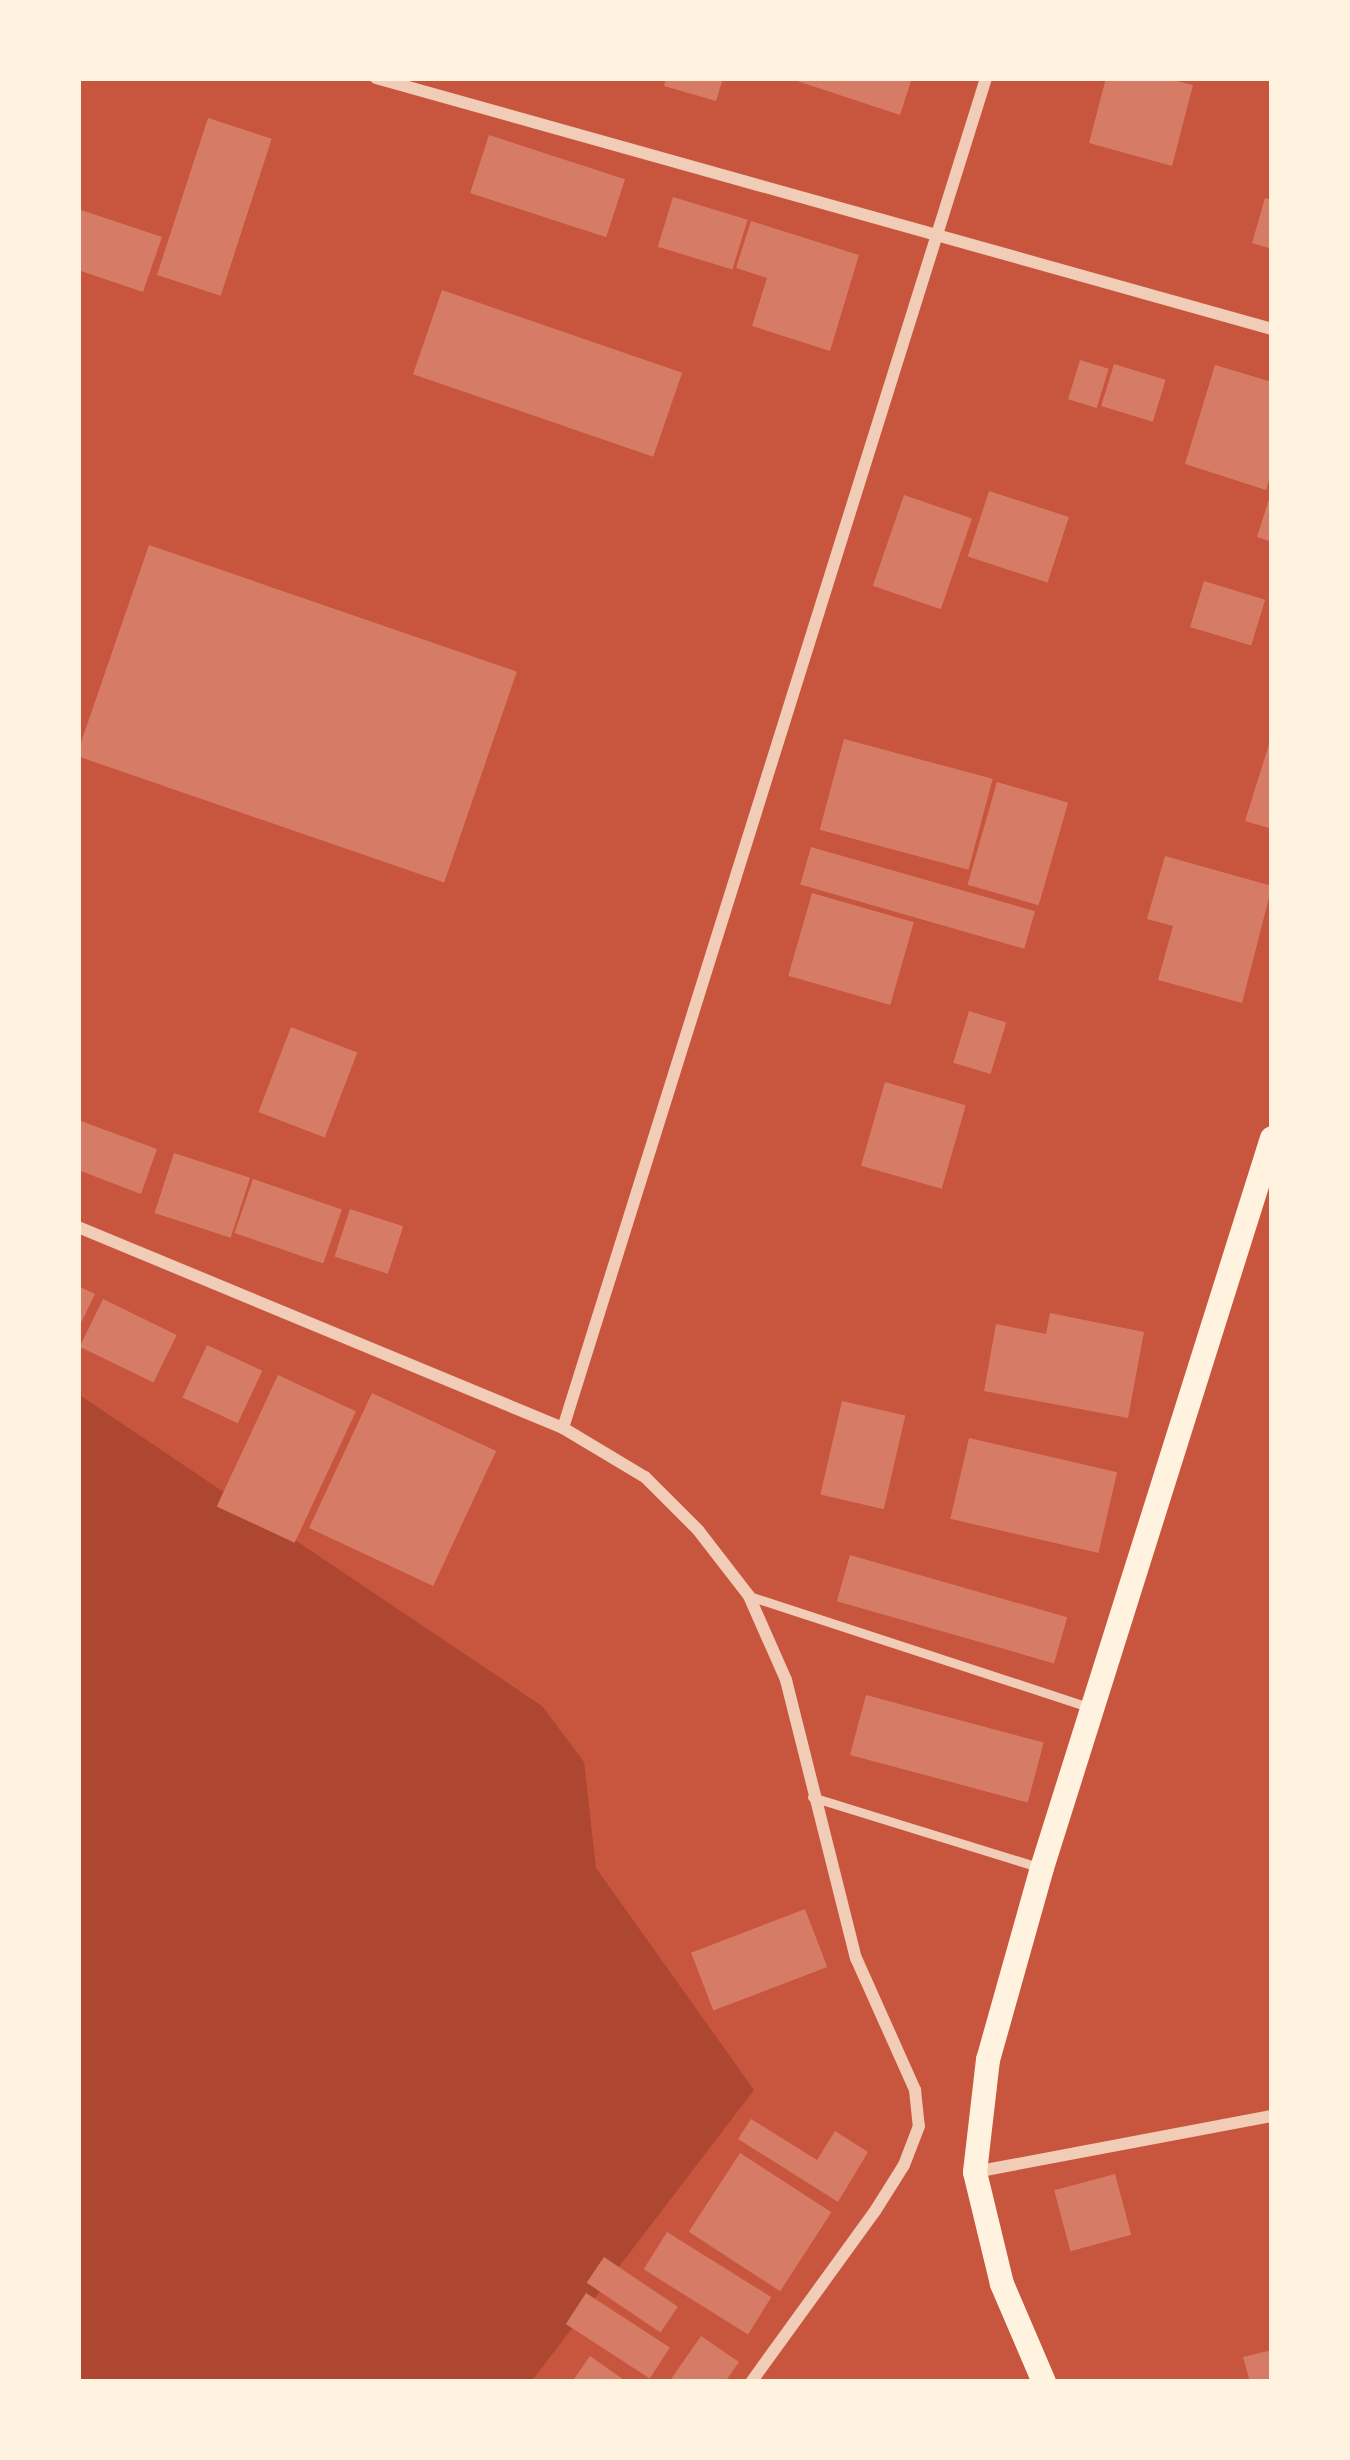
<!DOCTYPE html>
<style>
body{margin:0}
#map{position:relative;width:1350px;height:2460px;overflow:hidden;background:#c8553d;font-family:"PT Sans Narrow",sans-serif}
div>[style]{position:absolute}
.green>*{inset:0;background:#ae4732}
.building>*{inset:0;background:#d67c66;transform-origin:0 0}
.service>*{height:9px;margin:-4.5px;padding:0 4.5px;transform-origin:4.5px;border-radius:4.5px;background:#f1ccb7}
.minor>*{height:12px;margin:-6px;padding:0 6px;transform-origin:6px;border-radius:6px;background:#f1ccb7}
.secondary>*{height:24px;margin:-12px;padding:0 12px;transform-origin:12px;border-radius:12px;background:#fff3e0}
span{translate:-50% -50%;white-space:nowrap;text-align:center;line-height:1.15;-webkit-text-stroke:12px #fff3e0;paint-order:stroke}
.frame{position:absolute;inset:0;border:81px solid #fff3e0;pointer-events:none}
</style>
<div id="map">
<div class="green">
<i style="clip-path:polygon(78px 1394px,542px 1706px,584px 1762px,596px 1868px,754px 2090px,531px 2382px,78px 2382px)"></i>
</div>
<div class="building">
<i style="clip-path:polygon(666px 78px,723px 78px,716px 101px,664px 86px)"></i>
<i style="clip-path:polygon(788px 78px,912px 78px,900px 115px)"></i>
<i style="clip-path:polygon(1106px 78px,1165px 78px,1193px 85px,1172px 166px,1089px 143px)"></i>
<i style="left:208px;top:118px;width:67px;height:165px;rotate:18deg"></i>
<i style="left:489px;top:135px;width:143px;height:61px;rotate:18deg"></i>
<i style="left:673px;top:197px;width:78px;height:52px;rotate:17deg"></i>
<i style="clip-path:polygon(1265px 198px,1272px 200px,1272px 249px,1252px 243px)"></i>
<i style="clip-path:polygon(78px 209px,162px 237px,143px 292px,78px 270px)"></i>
<i style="clip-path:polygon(751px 221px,859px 255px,830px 351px,752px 326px,767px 278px,736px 268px)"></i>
<i style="left:442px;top:290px;width:254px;height:89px;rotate:19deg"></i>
<i style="left:1080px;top:360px;width:30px;height:41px;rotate:17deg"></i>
<i style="left:1114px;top:364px;width:54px;height:44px;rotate:17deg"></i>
<i style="clip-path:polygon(1215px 365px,1272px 382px,1272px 470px,1266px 490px,1185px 464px)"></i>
<i style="left:989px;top:491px;width:84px;height:69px;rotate:18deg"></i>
<i style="clip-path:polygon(1271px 493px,1272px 493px,1272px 542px,1257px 537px)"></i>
<i style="left:904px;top:495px;width:72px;height:96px;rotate:19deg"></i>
<i style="left:149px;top:545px;width:389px;height:223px;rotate:19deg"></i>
<i style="left:1204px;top:581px;width:64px;height:48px;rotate:17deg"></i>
<i style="clip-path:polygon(1271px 738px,1272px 738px,1272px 829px,1245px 821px)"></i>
<i style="left:844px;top:739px;width:154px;height:94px;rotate:15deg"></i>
<i style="left:997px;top:782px;width:74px;height:107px;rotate:16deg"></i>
<i style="left:811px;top:847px;width:233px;height:39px;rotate:16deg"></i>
<i style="clip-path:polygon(1165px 856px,1272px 886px,1242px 1003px,1158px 980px,1173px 926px,1147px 919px)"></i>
<i style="left:812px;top:893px;width:106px;height:86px;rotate:16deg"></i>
<i style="left:969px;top:1011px;width:39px;height:54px;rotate:17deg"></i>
<i style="left:291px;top:1027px;width:71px;height:91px;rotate:21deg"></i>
<i style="left:885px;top:1082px;width:84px;height:87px;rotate:16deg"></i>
<i style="clip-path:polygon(78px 1120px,157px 1149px,141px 1194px,78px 1170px)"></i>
<i style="left:174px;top:1153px;width:80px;height:63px;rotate:18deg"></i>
<i style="left:253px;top:1179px;width:94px;height:57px;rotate:19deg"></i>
<i style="left:350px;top:1209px;width:56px;height:50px;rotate:18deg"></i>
<i style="clip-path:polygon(78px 1286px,95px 1294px,78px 1329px)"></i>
<i style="left:103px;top:1299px;width:82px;height:53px;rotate:26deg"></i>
<i style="clip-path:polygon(1050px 1313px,1144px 1332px,1128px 1418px,984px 1391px,996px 1324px,1046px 1334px)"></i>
<i style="left:207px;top:1345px;width:61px;height:58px;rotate:25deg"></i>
<i style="left:278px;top:1375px;width:86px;height:145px;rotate:25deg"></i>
<i style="left:372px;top:1393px;width:137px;height:149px;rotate:25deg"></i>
<i style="left:842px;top:1401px;width:65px;height:96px;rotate:13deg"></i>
<i style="left:969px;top:1438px;width:152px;height:83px;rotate:13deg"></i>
<i style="left:850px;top:1555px;width:226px;height:48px;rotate:16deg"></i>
<i style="left:866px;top:1695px;width:184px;height:62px;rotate:15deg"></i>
<i style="left:805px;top:1909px;width:62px;height:122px;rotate:69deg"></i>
<i style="clip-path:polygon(751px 2119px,817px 2160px,835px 2131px,868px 2152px,838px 2202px,738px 2139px)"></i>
<i style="left:740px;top:2153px;width:109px;height:94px;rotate:33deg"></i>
<i style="left:1115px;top:2174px;width:63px;height:63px;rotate:75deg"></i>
<i style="left:667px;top:2232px;width:123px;height:44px;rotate:32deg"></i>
<i style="left:604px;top:2257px;width:89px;height:31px;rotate:34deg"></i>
<i style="left:586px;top:2293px;width:100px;height:37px;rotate:33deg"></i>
<i style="clip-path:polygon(701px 2336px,739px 2362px,725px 2382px,669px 2382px)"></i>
<i style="clip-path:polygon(1272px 2350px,1272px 2378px,1250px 2382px,1243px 2357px)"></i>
<i style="clip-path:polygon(590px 2356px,627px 2382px,572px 2382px)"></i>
</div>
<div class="service">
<i style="left:749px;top:1596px;width:357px;rotate:18.1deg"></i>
<i style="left:812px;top:1797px;width:241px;rotate:17.2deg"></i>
</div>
<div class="minor">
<i style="left:376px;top:78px;width:930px;rotate:15.65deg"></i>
<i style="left:78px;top:1227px;width:525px;rotate:22.51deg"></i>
<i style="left:563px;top:1428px;width:96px;rotate:30.9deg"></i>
<i style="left:645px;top:1477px;width:75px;rotate:45deg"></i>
<i style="left:698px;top:1530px;width:83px;rotate:52.3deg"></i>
<i style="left:749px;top:1596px;width:92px;rotate:66.2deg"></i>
<i style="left:786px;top:1680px;width:287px;rotate:75.9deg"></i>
<i style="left:856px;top:1958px;width:145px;rotate:65.9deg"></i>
<i style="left:915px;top:2090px;width:36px;rotate:84deg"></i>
<i style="left:919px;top:2126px;width:42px;rotate:111deg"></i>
<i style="left:904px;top:2165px;width:54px;rotate:122.2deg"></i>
<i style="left:875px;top:2211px;width:211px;rotate:125.9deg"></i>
<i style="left:563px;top:1428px;width:1415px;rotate:-72.6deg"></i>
<i style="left:975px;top:2172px;width:302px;rotate:-10.7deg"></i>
</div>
<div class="secondary">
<i style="left:1044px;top:2382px;width:107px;rotate:-113.2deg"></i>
<i style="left:1002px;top:2284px;width:115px;rotate:-103.6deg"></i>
<i style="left:975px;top:2172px;width:113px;rotate:-83.4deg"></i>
<i style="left:988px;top:2060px;width:199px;rotate:-74.3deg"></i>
<i style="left:1042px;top:1868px;width:765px;rotate:-72.51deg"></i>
</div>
<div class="frame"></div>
</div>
